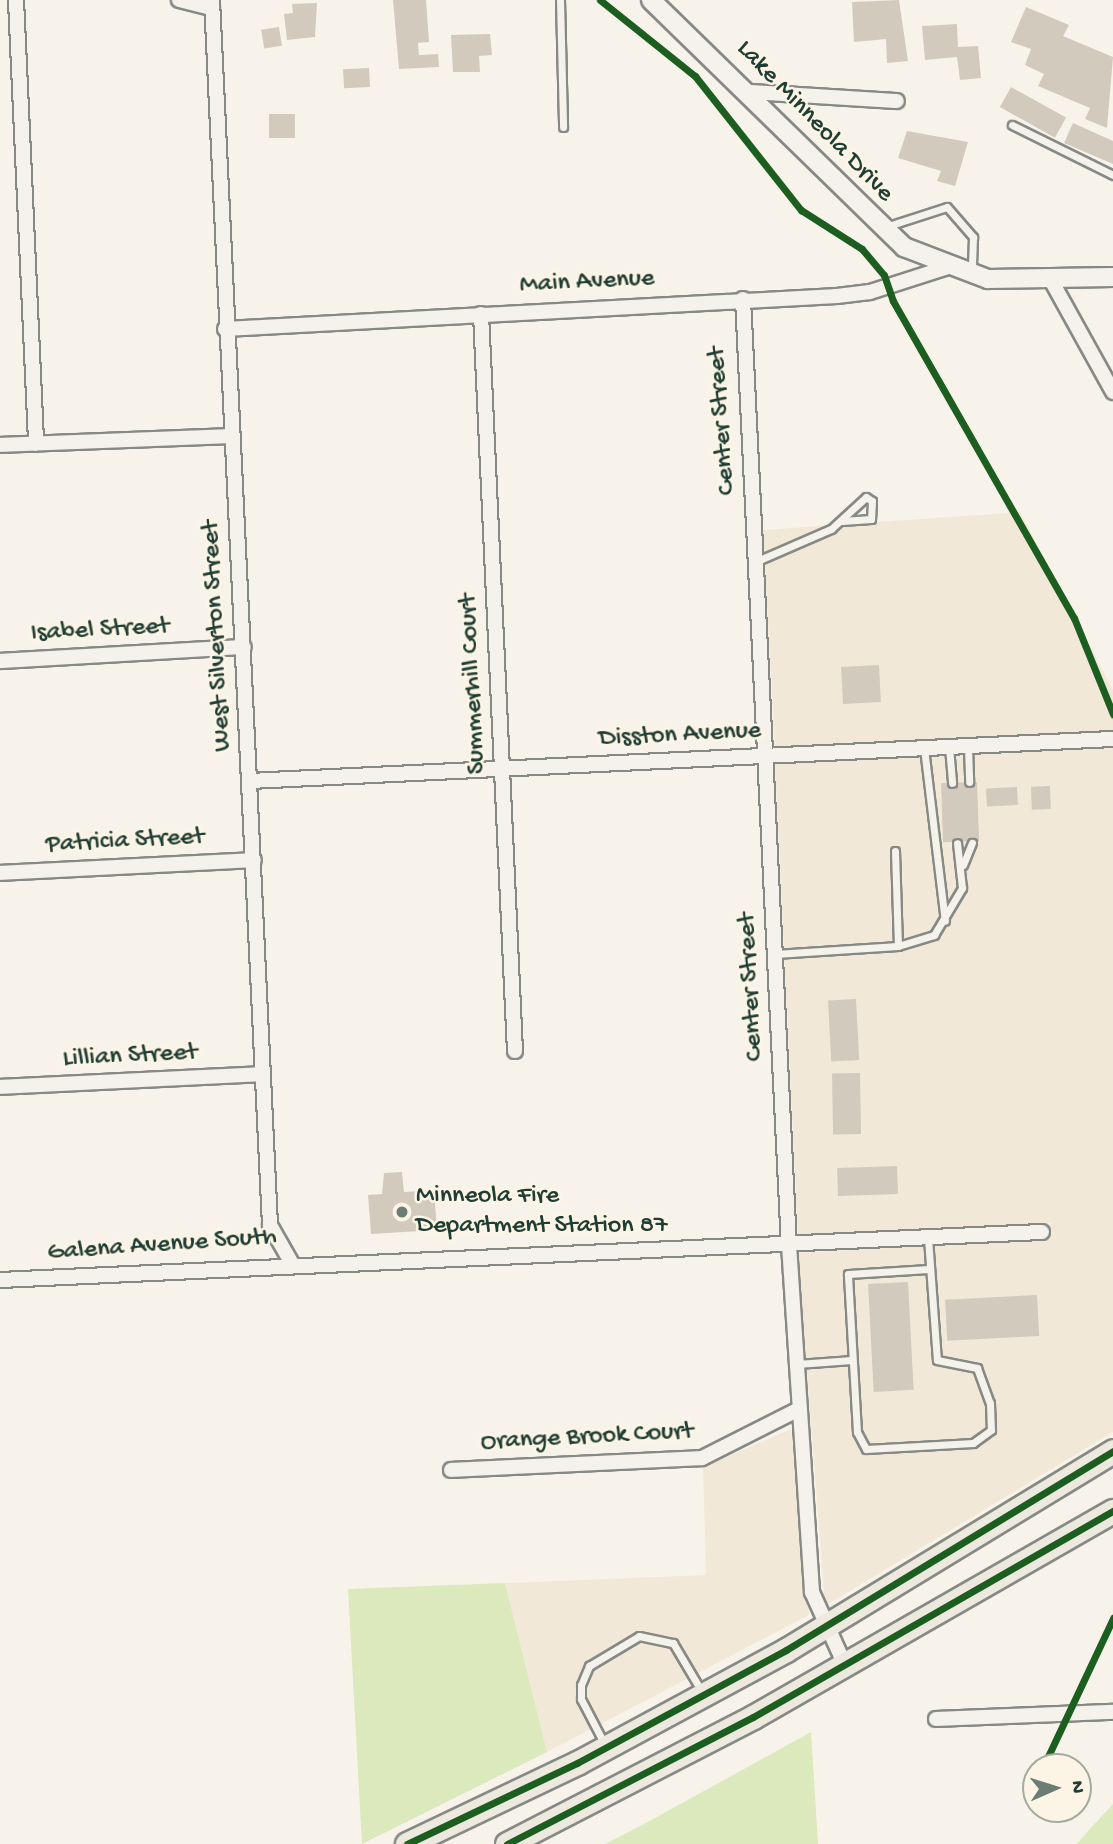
<!DOCTYPE html>
<style>
body{margin:0}
#map{position:relative;width:1113px;height:1844px;overflow:hidden;background:#f7f3ea;font-family:"Gochi Hand",sans-serif}
div>[style]{position:absolute}
.built>*{inset:0;background:#f2e8d7}
.green>*{inset:0;background:#dbe9bd}
.building>*{inset:0;background:#d3cabe;transform-origin:0 0}
.roads{filter:drop-shadow(2px 0 #868984) drop-shadow(-2px 0 #868984) drop-shadow(0 2px #868984) drop-shadow(0 -2px #868984)}
.service>*{height:7px;margin:-3.5px;padding:0 3.5px;transform-origin:3.5px;border-radius:3.5px;background:#f5f2ec}
.minor>*{height:14px;margin:-7px;padding:0 7px;transform-origin:7px;border-radius:7px;background:#f5f2ec}
.tertiary>*{height:18px;margin:-9px;padding:0 9px;transform-origin:9px;border-radius:9px;background:#f5f2ec}
.trunk>*{height:23px;margin:-11.5px;padding:0 11.5px;transform-origin:11.5px;border-radius:11.5px;background:#eee9df}
.cycleway>*{height:7px;margin:-3.5px;padding:0 3.5px;transform-origin:3.5px;border-radius:3.5px;background:#1b5e20}
.dots>*{width:19px;height:19px;translate:-50% -50%;box-sizing:border-box;border:4px solid #fcf5e5;border-radius:50%}
span{translate:-50% -50%;white-space:nowrap;text-align:center;line-height:1.15;-webkit-text-stroke:5px #fcf5e5;paint-order:stroke}
.street-label{font-size:26px;color:#1f3d34}
.poi-label{font-size:26px;color:#1f3d34}
.left{translate:0 -50%;text-align:left}
.north{position:absolute;left:1022px;top:1753px;width:70px;height:70px;box-sizing:border-box;background:#fcf5e5;border:2px solid #a4ab9e;border-radius:50%;rotate:87deg;font-size:19px;font-weight:700;line-height:28px;text-align:center;color:#1f3d34}
.north::after{content:'';display:block;margin:auto;width:24px;height:32px;background:#6b7d74;clip-path:polygon(50% 0,100% 100%,50% 72%,0 100%)}
</style>
<div id="map">
<div class="built">
<i style="clip-path:polygon(1020px 512px,1113px 690px,1113px 731px,775px 747px,763px 530px)"></i>
<i style="clip-path:polygon(1113px 748px,1113px 1432px,825px 1606px,798px 1253px,1051px 1239px,1051px 1223px,798px 1237px,775px 764px)"></i>
<i style="clip-path:polygon(791px 1429px,809px 1615px,547px 1752px,505px 1583px,706px 1575px,703px 1467px)"></i>
</div>
<div class="green">
<i style="clip-path:polygon(505px 1583px,547px 1752px,362px 1844px,348px 1589px)"></i>
<i style="clip-path:polygon(811px 1732px,818px 1844px,605px 1844px,646px 1823px)"></i>
<i style="clip-path:polygon(1113px 1804px,1113px 1844px,1077px 1844px,1089px 1830px)"></i>
</div>
<div class="building">
<i style="clip-path:polygon(393px 0,426px 0,429px 42px,418px 43px,419px 55px,438px 54px,439px 67px,399px 69px)"></i>
<i style="clip-path:polygon(899px 0,908px 61px,887px 63px,886px 39px,854px 42px,852px 2px)"></i>
<i style="clip-path:polygon(317px 3px,315px 37px,287px 40px,284px 14px,293px 13px,292px 4px)"></i>
<i style="clip-path:polygon(1026px 7px,1069px 25px,1063px 36px,1113px 57px,1107px 128px,1085px 119px,1090px 108px,1038px 86px,1044px 74px,1025px 65px,1031px 49px,1011px 42px)"></i>
<i style="clip-path:polygon(957px 24px,958px 47px,978px 46px,981px 78px,960px 80px,957px 57px,925px 60px,922px 26px)"></i>
<i style="left:279px;top:27px;width:19px;height:18px;rotate:81deg"></i>
<i style="clip-path:polygon(490px 34px,492px 55px,479px 56px,480px 72px,453px 72px,451px 35px)"></i>
<i style="left:369px;top:68px;width:19px;height:26px;rotate:87deg"></i>
<i style="left:1011px;top:87px;width:63px;height:23px;rotate:29deg"></i>
<i style="left:269px;top:114px;width:26px;height:24px"></i>
<i style="clip-path:polygon(1073px 123px,1113px 141px,1113px 164px,1064px 143px)"></i>
<i style="clip-path:polygon(907px 131px,968px 142px,955px 186px,937px 181px,941px 171px,898px 158px)"></i>
<i style="left:879px;top:665px;width:37px;height:38px;rotate:87deg"></i>
<i style="left:977px;top:782px;width:59px;height:36px;rotate:88deg"></i>
<i style="left:1050px;top:786px;width:23px;height:19px;rotate:88deg"></i>
<i style="left:1017px;top:787px;width:18px;height:31px;rotate:87deg"></i>
<i style="left:856px;top:999px;width:61px;height:28px;rotate:87deg"></i>
<i style="left:860px;top:1073px;width:61px;height:28px;rotate:89deg"></i>
<i style="left:897px;top:1166px;width:28px;height:60px;rotate:88deg"></i>
<i style="clip-path:polygon(402px 1172px,404px 1192px,434px 1190px,437px 1230px,371px 1234px,368px 1195px,382px 1194px,384px 1173px)"></i>
<i style="left:908px;top:1282px;width:108px;height:40px;rotate:87deg"></i>
<i style="left:1037px;top:1295px;width:41px;height:92px;rotate:87deg"></i>
</div>
<div class="roads">
<div class="service">
<i style="left:560px;top:0;width:127px;rotate:88.6deg"></i>
<i style="left:1012px;top:125px;width:113px;rotate:26.3deg"></i>
<i style="left:885px;top:227px;width:65px;rotate:-17.9deg"></i>
<i style="left:947px;top:207px;width:40px;rotate:49deg"></i>
<i style="left:973px;top:237px;width:35px;rotate:92deg"></i>
<i style="left:757px;top:561px;width:81px;rotate:-23.4deg"></i>
<i style="left:831px;top:529px;width:47px;rotate:-42.4deg"></i>
<i style="left:866px;top:497px;width:7px;rotate:34deg"></i>
<i style="left:872px;top:501px;width:18px;rotate:93deg"></i>
<i style="left:871px;top:519px;width:29px;rotate:176deg"></i>
<i style="left:949px;top:747px;width:36px;rotate:85deg"></i>
<i style="left:968px;top:747px;width:35px;rotate:88deg"></i>
<i style="left:924px;top:748px;width:174px;rotate:83.1deg"></i>
<i style="left:895px;top:851px;width:95px;rotate:88.2deg"></i>
<i style="left:963px;top:865px;width:24px;rotate:-68deg"></i>
<i style="left:775px;top:954px;width:123px;rotate:-3.7deg"></i>
<i style="left:898px;top:946px;width:38px;rotate:-17deg"></i>
<i style="left:934px;top:935px;width:55px;rotate:-59.2deg"></i>
<i style="left:962px;top:888px;width:45px;rotate:-96.3deg"></i>
<i style="left:928px;top:1238px;width:122px;rotate:85.8deg"></i>
<i style="left:937px;top:1360px;width:41px;rotate:11.3deg"></i>
<i style="left:977px;top:1368px;width:37px;rotate:70deg"></i>
<i style="left:990px;top:1403px;width:27px;rotate:88deg"></i>
<i style="left:991px;top:1430px;width:22px;rotate:144deg"></i>
<i style="left:973px;top:1443px;width:107px;rotate:176.8deg"></i>
<i style="left:866px;top:1449px;width:19px;rotate:-118deg"></i>
<i style="left:857px;top:1432px;width:158px;rotate:-93.3deg"></i>
<i style="left:848px;top:1274px;width:81px;rotate:-3.5deg"></i>
<i style="left:797px;top:1364px;width:55px;rotate:-4.2deg"></i>
<i style="left:605px;top:1745px;width:52px;rotate:-117.6deg"></i>
<i style="left:581px;top:1699px;width:14px;rotate:-90deg"></i>
<i style="left:581px;top:1685px;width:21px;rotate:-67deg"></i>
<i style="left:589px;top:1666px;width:58px;rotate:-31deg"></i>
<i style="left:639px;top:1636px;width:35px;rotate:12deg"></i>
<i style="left:673px;top:1643px;width:57px;rotate:59.4deg"></i>
</div>
<div class="minor">
<i style="left:16px;top:0;width:444px;rotate:87.4deg"></i>
<i style="left:179px;top:0;width:34px;rotate:14deg"></i>
<i style="left:212px;top:0;width:1226px;rotate:87.29deg"></i>
<i style="left:270px;top:1225px;width:43px;rotate:60.4deg"></i>
<i style="left:750px;top:92px;width:147px;rotate:3.5deg"></i>
<i style="left:1051px;top:280px;width:128px;rotate:61deg"></i>
<i style="left:743px;top:299px;width:947px;rotate:87.22deg"></i>
<i style="left:789px;top:1245px;width:348px;rotate:86.2deg"></i>
<i style="left:812px;top:1592px;width:80px;rotate:65.7deg"></i>
<i style="left:481px;top:314px;width:738px;rotate:87.36deg"></i>
<i style="left:225px;top:329px;width:613px;rotate:-3.09deg"></i>
<i style="left:837px;top:296px;width:33px;rotate:-7deg"></i>
<i style="left:870px;top:292px;width:82px;rotate:-17.8deg"></i>
<i style="left:0;top:445px;width:232px;rotate:-2.2deg"></i>
<i style="left:0;top:661px;width:244px;rotate:-3.3deg"></i>
<i style="left:250px;top:781px;width:864px;rotate:-2.79deg"></i>
<i style="left:0;top:873px;width:254px;rotate:-2.9deg"></i>
<i style="left:0;top:1087px;width:263px;rotate:-2.8deg"></i>
<i style="left:0;top:1280px;width:1043px;rotate:-2.64deg"></i>
<i style="left:451px;top:1470px;width:251px;rotate:-2.7deg"></i>
<i style="left:702px;top:1458px;width:109px;rotate:-26.8deg"></i>
<i style="left:936px;top:1719px;width:177px;rotate:-2.3deg"></i>
</div>
<div class="tertiary">
<i style="left:651px;top:0;width:354px;rotate:44.3deg"></i>
<i style="left:904px;top:247px;width:90px;rotate:20.9deg"></i>
<i style="left:988px;top:279px;width:125px;rotate:-0.9deg"></i>
</div>
<div class="trunk">
<i style="left:407px;top:1844px;width:188px;rotate:-25.5deg"></i>
<i style="left:577px;top:1763px;width:238px;rotate:-28.4deg"></i>
<i style="left:786px;top:1650px;width:383px;rotate:-31.3deg"></i>
<i style="left:507px;top:1844px;width:277px;rotate:-27.3deg"></i>
<i style="left:753px;top:1717px;width:415px;rotate:-29.8deg"></i>
</div>
</div>
<div class="cycleway">
<i style="left:600px;top:0;width:122px;rotate:38.7deg"></i>
<i style="left:695px;top:76px;width:171px;rotate:51.7deg"></i>
<i style="left:801px;top:210px;width:72px;rotate:32.6deg"></i>
<i style="left:862px;top:249px;width:34px;rotate:50deg"></i>
<i style="left:884px;top:275px;width:28px;rotate:71deg"></i>
<i style="left:893px;top:301px;width:365px;rotate:60.3deg"></i>
<i style="left:1074px;top:618px;width:104px;rotate:67.9deg"></i>
<i style="left:1043px;top:1767px;width:165px;rotate:-64.8deg"></i>
<i style="left:407px;top:1844px;width:188px;rotate:-25.5deg"></i>
<i style="left:577px;top:1763px;width:238px;rotate:-28.4deg"></i>
<i style="left:786px;top:1650px;width:383px;rotate:-31.3deg"></i>
<i style="left:507px;top:1844px;width:277px;rotate:-27.3deg"></i>
<i style="left:753px;top:1717px;width:415px;rotate:-29.8deg"></i>
</div>
<div class="dots">
<i style="left:402px;top:1212px;background:#6b7d74"></i>
</div>
<div class="street-label">
<span style="left:814px;top:122px;rotate:46deg">Lake Minneola Drive</span>
<span style="left:587px;top:283px;rotate:-3deg">Main Avenue</span>
<span style="left:723px;top:421px;rotate:-94deg">Center Street</span>
<span style="left:100px;top:631px;rotate:-3deg">Isabel Street</span>
<span style="left:218px;top:636px;rotate:-93deg">West Silverton Street</span>
<span style="left:474px;top:684px;rotate:-93deg">Summerhill Court</span>
<span style="left:680px;top:736px;rotate:-3deg">Disston Avenue</span>
<span style="left:125px;top:842px;rotate:-3deg">Patricia Street</span>
<span style="left:752px;top:987px;rotate:-93deg">Center Street</span>
<span style="left:130px;top:1057px;rotate:-3deg">Lillian Street</span>
<span style="left:162px;top:1246px;rotate:-4deg">Galena Avenue South</span>
<span style="left:587px;top:1438px;rotate:-3deg">Orange Brook Court</span>
</div>
<div class="poi-label">
<span class="left" style="left:416px;top:1212px">Minneola Fire<br>Department Station 87</span>
</div>
<div class="north">N</div>
</div>
